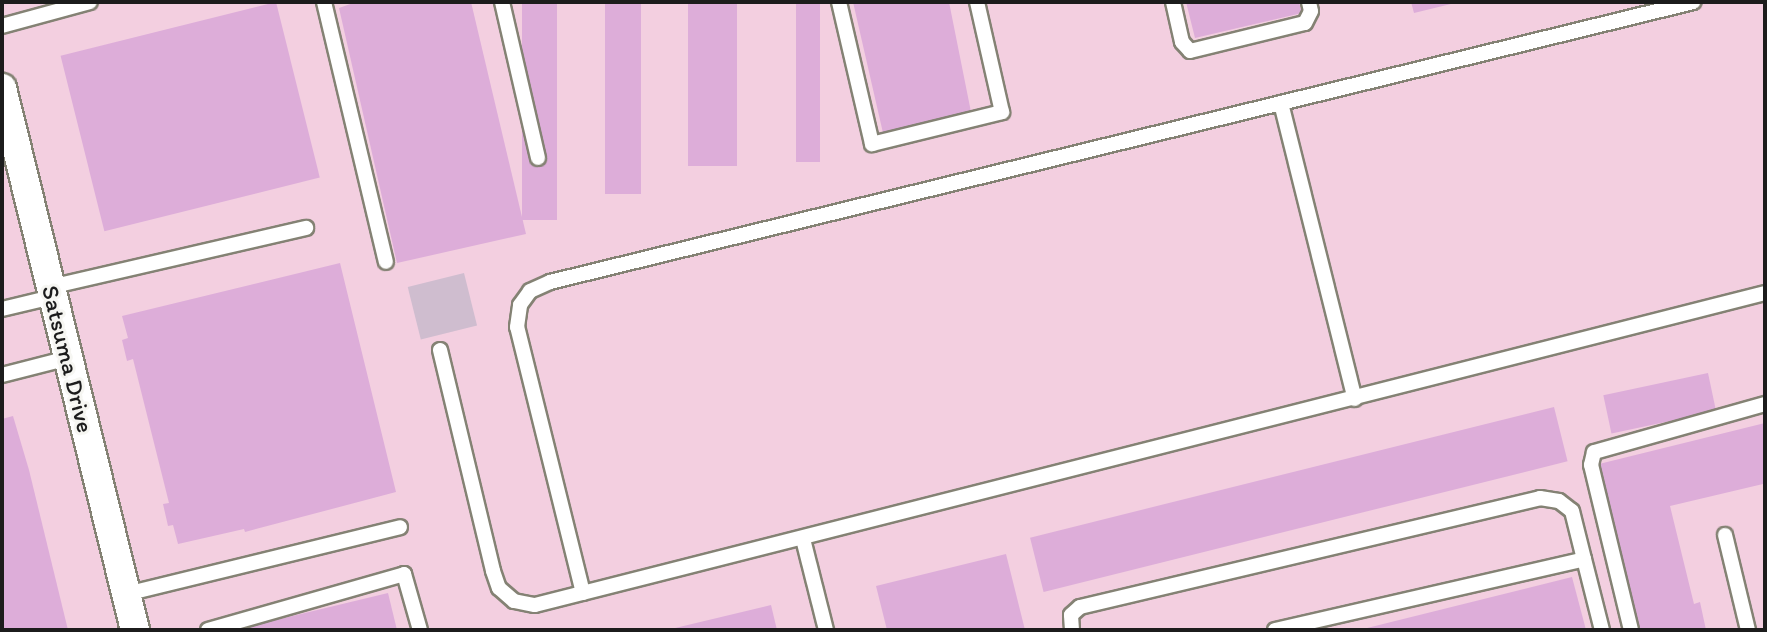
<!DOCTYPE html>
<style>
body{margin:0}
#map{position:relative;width:1767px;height:632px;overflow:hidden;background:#ece7cc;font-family:Itim,sans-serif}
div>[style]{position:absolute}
.built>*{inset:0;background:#f3cfe0;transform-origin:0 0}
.industrial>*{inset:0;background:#cfbdcf;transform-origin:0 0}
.building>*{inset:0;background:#ddadd9;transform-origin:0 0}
.roads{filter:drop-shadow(2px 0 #848274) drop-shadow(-2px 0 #848274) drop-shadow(0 2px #848274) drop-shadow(0 -2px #848274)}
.service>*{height:14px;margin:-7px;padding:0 7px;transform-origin:7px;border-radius:7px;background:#fff}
.minor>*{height:28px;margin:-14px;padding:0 14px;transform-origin:14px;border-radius:14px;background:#fff}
span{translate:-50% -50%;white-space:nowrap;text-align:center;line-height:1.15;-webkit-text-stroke:6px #f6f6f2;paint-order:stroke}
.street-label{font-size:24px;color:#1c1c1c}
.frame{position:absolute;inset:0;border:4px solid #1c1c1c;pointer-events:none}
</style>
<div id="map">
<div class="built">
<i style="left:2px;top:2px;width:1763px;height:628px"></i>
</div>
<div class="industrial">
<i style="left:464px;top:273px;width:54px;height:58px;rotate:76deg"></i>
</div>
<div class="building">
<i style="left:276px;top:2px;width:181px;height:222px;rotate:76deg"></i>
<i style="clip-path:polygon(356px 2px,471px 2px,526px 234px,397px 263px,339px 8px)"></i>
<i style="left:522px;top:2px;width:35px;height:218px"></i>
<i style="left:605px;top:2px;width:36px;height:192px"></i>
<i style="left:688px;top:2px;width:49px;height:164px"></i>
<i style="left:796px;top:2px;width:24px;height:160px"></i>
<i style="clip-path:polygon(853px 2px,949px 2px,971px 112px,883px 133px)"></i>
<i style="clip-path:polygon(1186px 2px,1299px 2px,1302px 13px,1195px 38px)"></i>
<i style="clip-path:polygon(1411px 2px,1455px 2px,1455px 3px,1414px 13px)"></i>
<i style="clip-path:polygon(340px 263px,396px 492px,245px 532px,244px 529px,178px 544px,173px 525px,168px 526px,163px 504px,169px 503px,133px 359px,127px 361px,122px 340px,128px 338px,122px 316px)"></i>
<i style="left:1708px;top:373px;width:39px;height:107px;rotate:78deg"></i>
<i style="left:1554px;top:407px;width:56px;height:540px;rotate:76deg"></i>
<i style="clip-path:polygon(13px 416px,29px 470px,68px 630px,2px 630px,2px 419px)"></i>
<i style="clip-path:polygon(1765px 423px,1765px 490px,1763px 484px,1670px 506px,1694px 604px,1700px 602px,1706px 630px,1640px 630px,1599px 464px)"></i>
<i style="clip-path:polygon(1006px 554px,1025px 630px,887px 630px,876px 586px)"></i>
<i style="clip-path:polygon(1572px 577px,1586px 630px,1363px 630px,1363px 629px)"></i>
<i style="clip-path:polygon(388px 593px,397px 630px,239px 630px,238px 629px)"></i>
<i style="clip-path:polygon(771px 605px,777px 630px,671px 630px,671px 629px)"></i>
</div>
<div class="roads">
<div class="service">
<i style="left:324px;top:2px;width:267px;rotate:76.6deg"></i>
<i style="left:502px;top:2px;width:160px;rotate:77deg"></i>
<i style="left:839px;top:2px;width:146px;rotate:76.9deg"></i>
<i style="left:872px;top:144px;width:134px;rotate:-13.8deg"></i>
<i style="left:1002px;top:112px;width:113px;rotate:-102.8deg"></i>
<i style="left:1173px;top:2px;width:41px;rotate:77.3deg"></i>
<i style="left:1182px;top:42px;width:12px;rotate:48deg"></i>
<i style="left:1190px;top:51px;width:118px;rotate:-13.7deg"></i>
<i style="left:1305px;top:23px;width:13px;rotate:-63deg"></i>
<i style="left:1311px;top:11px;width:9px;rotate:-103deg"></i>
<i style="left:2px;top:26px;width:91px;rotate:-15.3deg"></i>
<i style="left:1281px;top:103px;width:305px;rotate:76deg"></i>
<i style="left:50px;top:287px;width:263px;rotate:-13deg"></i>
<i style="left:2px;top:309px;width:51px;rotate:-13.5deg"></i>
<i style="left:440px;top:350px;width:227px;rotate:76.5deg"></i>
<i style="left:493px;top:571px;width:18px;rotate:71deg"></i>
<i style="left:499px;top:588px;width:20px;rotate:41deg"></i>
<i style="left:514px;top:601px;width:21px;rotate:11deg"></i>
<i style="left:535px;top:605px;width:1269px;rotate:-14.23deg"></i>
<i style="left:2px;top:375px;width:68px;rotate:-14.4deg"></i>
<i style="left:1725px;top:535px;width:98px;rotate:76.4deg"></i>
<i style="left:803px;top:539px;width:94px;rotate:75.8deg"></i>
<i style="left:583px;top:593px;width:274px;rotate:-103.9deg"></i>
<i style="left:517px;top:327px;width:22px;rotate:-82deg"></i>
<i style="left:520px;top:305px;width:17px;rotate:-54deg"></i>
<i style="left:530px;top:291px;width:22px;rotate:-24deg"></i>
<i style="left:550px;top:282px;width:1177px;rotate:-13.76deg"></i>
<i style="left:126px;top:594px;width:282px;rotate:-13.7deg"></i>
<i style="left:208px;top:630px;width:204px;rotate:-15.9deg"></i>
<i style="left:404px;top:574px;width:58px;rotate:74.1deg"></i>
<i style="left:1072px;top:630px;width:15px;rotate:-94deg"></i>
<i style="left:1071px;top:615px;width:12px;rotate:-42deg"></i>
<i style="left:1080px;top:607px;width:473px;rotate:-13.3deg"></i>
<i style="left:1540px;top:498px;width:19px;rotate:9deg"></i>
<i style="left:1559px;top:501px;width:16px;rotate:38deg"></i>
<i style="left:1572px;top:511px;width:49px;rotate:76deg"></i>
<i style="left:1275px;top:630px;width:317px;rotate:-12.9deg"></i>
<i style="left:1584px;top:559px;width:73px;rotate:75.8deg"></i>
<i style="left:1631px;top:630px;width:170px;rotate:-103.6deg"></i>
<i style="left:1591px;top:465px;width:13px;rotate:-77deg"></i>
<i style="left:1594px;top:452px;width:178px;rotate:-15.7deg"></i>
</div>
<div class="minor">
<i style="left:2px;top:88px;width:558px;rotate:76.21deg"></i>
</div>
</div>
<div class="street-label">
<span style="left:68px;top:359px;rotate:76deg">Satsuma Drive</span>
</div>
<div class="frame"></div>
</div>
